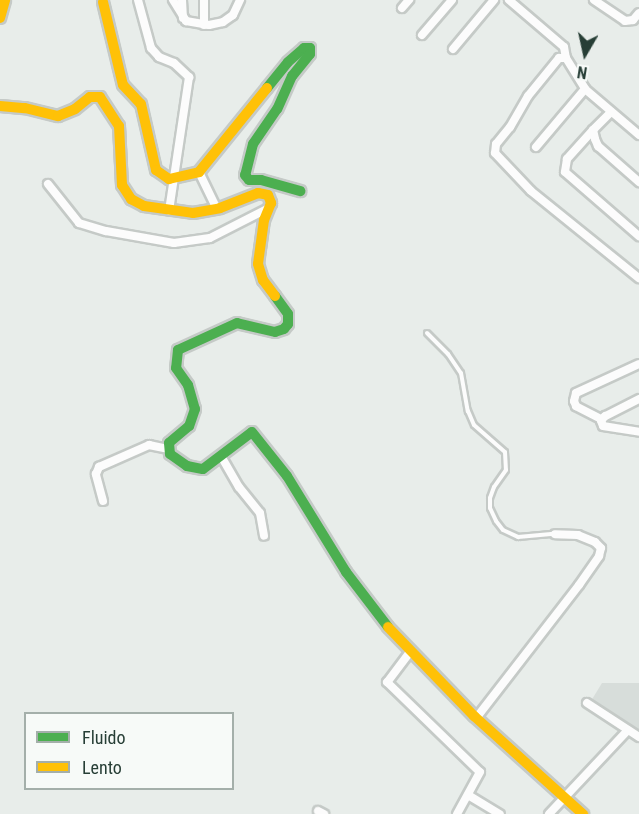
<!DOCTYPE html>
<style>
body{margin:0}
#map{position:relative;width:639px;height:814px;overflow:hidden;background:#e8edea;font-family:"Roboto Condensed",sans-serif}
div>[style]{position:absolute}
.built>*{inset:0;background:#d7ddda}
.roads{filter:drop-shadow(2px 0 #c5cac7) drop-shadow(-2px 0 #c5cac7) drop-shadow(0 2px #c5cac7) drop-shadow(0 -2px #c5cac7)}
.lane>*{height:4px;margin:-2px;padding:0 2px;transform-origin:2px;border-radius:2px;background:#fcfcfc}
.street>*{height:8px;margin:-4px;padding:0 4px;transform-origin:4px;border-radius:4px;background:#fcfcfc}
.fast>*{height:10px;margin:-5px;padding:0 5px;transform-origin:5px;border-radius:5px;background:#4caf50}
.slow>*{height:10px;margin:-5px;padding:0 5px;transform-origin:5px;border-radius:5px;background:#ffc107}
span{translate:-50% -50%;white-space:nowrap;text-align:center;line-height:1.15;-webkit-text-stroke:4.5px #f7faf8;paint-order:stroke}
.legend{position:absolute;left:24px;top:712px;width:210px;height:78px;box-sizing:border-box;background:#f7faf8;border:2px solid #a4afaa;margin:0;padding:8px 10px;list-style:none;font-size:18px;color:#273e36}
.legend li{display:flex;align-items:center;gap:12px;height:30px}
.legend b{width:30px;border:2px solid #a4afaa}
.north{position:absolute;left:555px;top:24px;width:60px;height:60px;-webkit-text-stroke:4px #f7faf8;paint-order:stroke;rotate:189deg;font-size:16px;font-weight:700;line-height:24px;text-align:center;color:#273e36}
.north::after{content:'';display:block;margin:auto;width:21px;height:27px;background:#273e36;clip-path:polygon(50% 0,100% 100%,50% 72%,0 100%)}
</style>
<div id="map">
<div class="built">
<i style="clip-path:polygon(602px 683px,639px 683px,639px 733px,591px 701px)"></i>
</div>
<div class="roads">
<div class="lane">
<i style="left:427px;top:333px;width:30px;rotate:45deg"></i>
<i style="left:448px;top:354px;width:23px;rotate:56deg"></i>
<i style="left:461px;top:373px;width:39px;rotate:80deg"></i>
<i style="left:468px;top:411px;width:15px;rotate:67deg"></i>
<i style="left:474px;top:425px;width:41px;rotate:41.1deg"></i>
<i style="left:505px;top:452px;width:18px;rotate:87deg"></i>
<i style="left:506px;top:470px;width:21px;rotate:125deg"></i>
<i style="left:494px;top:487px;width:12px;rotate:110deg"></i>
<i style="left:490px;top:498px;width:10px;rotate:90deg"></i>
<i style="left:490px;top:508px;width:14px;rotate:65deg"></i>
<i style="left:496px;top:521px;width:11px;rotate:52deg"></i>
<i style="left:503px;top:530px;width:17px;rotate:25deg"></i>
<i style="left:518px;top:537px;width:36px;rotate:-5deg"></i>
</div>
<div class="street">
<i style="left:138px;top:0;width:50px;rotate:74.8deg"></i>
<i style="left:151px;top:48px;width:12px;rotate:48deg"></i>
<i style="left:159px;top:57px;width:16px;rotate:22deg"></i>
<i style="left:174px;top:63px;width:21px;rotate:43deg"></i>
<i style="left:189px;top:77px;width:135px;rotate:98.5deg"></i>
<i style="left:173px;top:0;width:25px;rotate:58deg"></i>
<i style="left:186px;top:21px;width:23px;rotate:10deg"></i>
<i style="left:209px;top:25px;width:14px;rotate:-12deg"></i>
<i style="left:223px;top:22px;width:12px;rotate:-35deg"></i>
<i style="left:233px;top:15px;width:17px;rotate:-65deg"></i>
<i style="left:182px;top:0;width:18px;rotate:87deg"></i>
<i style="left:509px;top:0;width:72px;rotate:40.5deg"></i>
<i style="left:564px;top:47px;width:11px;rotate:80deg"></i>
<i style="left:566px;top:58px;width:36px;rotate:58deg"></i>
<i style="left:585px;top:89px;width:71px;rotate:40.4deg"></i>
<i style="left:594px;top:0;width:37px;rotate:34deg"></i>
<i style="left:625px;top:21px;width:8px;rotate:-7deg"></i>
<i style="left:633px;top:20px;width:9px;rotate:-49deg"></i>
<i style="left:402px;top:8px;width:11px;rotate:-49deg"></i>
<i style="left:204px;top:25px;width:25px;rotate:-90deg"></i>
<i style="left:422px;top:35px;width:46px;rotate:-49.4deg"></i>
<i style="left:453px;top:49px;width:64px;rotate:-50.1deg"></i>
<i style="left:566px;top:58px;width:7px;rotate:180deg"></i>
<i style="left:559px;top:58px;width:49px;rotate:129.2deg"></i>
<i style="left:528px;top:96px;width:36px;rotate:120deg"></i>
<i style="left:510px;top:127px;width:22px;rotate:129deg"></i>
<i style="left:496px;top:144px;width:9px;rotate:96deg"></i>
<i style="left:495px;top:153px;width:52px;rotate:46.5deg"></i>
<i style="left:531px;top:191px;width:139px;rotate:38.9deg"></i>
<i style="left:611px;top:112px;width:25px;rotate:135deg"></i>
<i style="left:593px;top:130px;width:9px;rotate:77deg"></i>
<i style="left:595px;top:139px;width:8px;rotate:67deg"></i>
<i style="left:598px;top:146px;width:55px;rotate:41.3deg"></i>
<i style="left:593px;top:130px;width:39px;rotate:132deg"></i>
<i style="left:567px;top:159px;width:13px;rotate:99deg"></i>
<i style="left:565px;top:172px;width:98px;rotate:40.9deg"></i>
<i style="left:536px;top:147px;width:76px;rotate:-49.8deg"></i>
<i style="left:199px;top:172px;width:41px;rotate:64.1deg"></i>
<i style="left:48px;top:184px;width:50px;rotate:51.5deg"></i>
<i style="left:79px;top:223px;width:28px;rotate:17deg"></i>
<i style="left:106px;top:231px;width:69px;rotate:10deg"></i>
<i style="left:174px;top:243px;width:36px;rotate:-8deg"></i>
<i style="left:210px;top:238px;width:66px;rotate:-27deg"></i>
<i style="left:639px;top:399px;width:38px;rotate:153deg"></i>
<i style="left:605px;top:416px;width:6px;rotate:129deg"></i>
<i style="left:601px;top:421px;width:5px;rotate:68deg"></i>
<i style="left:603px;top:426px;width:36px;rotate:9deg"></i>
<i style="left:601px;top:419px;width:28px;rotate:-153deg"></i>
<i style="left:576px;top:406px;width:5px;rotate:-112deg"></i>
<i style="left:574px;top:401px;width:8px;rotate:-76deg"></i>
<i style="left:576px;top:393px;width:69px;rotate:-24.7deg"></i>
<i style="left:221px;top:456px;width:36px;rotate:60deg"></i>
<i style="left:239px;top:487px;width:33px;rotate:51deg"></i>
<i style="left:260px;top:513px;width:23px;rotate:80deg"></i>
<i style="left:103px;top:501px;width:28px;rotate:-105deg"></i>
<i style="left:96px;top:474px;width:8px;rotate:-67deg"></i>
<i style="left:99px;top:467px;width:55px;rotate:-23.7deg"></i>
<i style="left:149px;top:445px;width:19px;rotate:12deg"></i>
<i style="left:410px;top:652px;width:38px;rotate:127deg"></i>
<i style="left:387px;top:682px;width:129px;rotate:44.1deg"></i>
<i style="left:480px;top:772px;width:48px;rotate:118.7deg"></i>
<i style="left:587px;top:703px;width:62px;rotate:33.2deg"></i>
<i style="left:477px;top:717px;width:167px;rotate:-52.3deg"></i>
<i style="left:579px;top:585px;width:35px;rotate:-55deg"></i>
<i style="left:599px;top:556px;width:8px;rotate:-76deg"></i>
<i style="left:601px;top:548px;width:8px;rotate:-135deg"></i>
<i style="left:595px;top:542px;width:18px;rotate:-158deg"></i>
<i style="left:578px;top:535px;width:23px;rotate:-178deg"></i>
<i style="left:468px;top:795px;width:37px;rotate:31deg"></i>
<i style="left:318px;top:811px;width:7px;rotate:27deg"></i>
<i style="left:549px;top:814px;width:115px;rotate:-46.8deg"></i>
</div>
<div class="fast">
<i style="left:267px;top:88px;width:33px;rotate:-51deg"></i>
<i style="left:288px;top:62px;width:21px;rotate:-41deg"></i>
<i style="left:304px;top:48px;width:6px"></i>
<i style="left:310px;top:48px;width:6px;rotate:90deg"></i>
<i style="left:310px;top:54px;width:28px;rotate:129deg"></i>
<i style="left:292px;top:76px;width:36px;rotate:114deg"></i>
<i style="left:277px;top:109px;width:42px;rotate:124.4deg"></i>
<i style="left:253px;top:144px;width:32px;rotate:104deg"></i>
<i style="left:245px;top:175px;width:6px;rotate:51deg"></i>
<i style="left:249px;top:180px;width:12px"></i>
<i style="left:261px;top:180px;width:41px;rotate:15.8deg"></i>
<i style="left:275px;top:296px;width:22px;rotate:54deg"></i>
<i style="left:288px;top:314px;width:10px;rotate:90deg"></i>
<i style="left:288px;top:324px;width:6px;rotate:129deg"></i>
<i style="left:284px;top:329px;width:9px;rotate:162deg"></i>
<i style="left:275px;top:332px;width:39px;rotate:-167deg"></i>
<i style="left:237px;top:323px;width:65px;rotate:155.4deg"></i>
<i style="left:178px;top:350px;width:18px;rotate:96deg"></i>
<i style="left:176px;top:368px;width:21px;rotate:55deg"></i>
<i style="left:188px;top:385px;width:25px;rotate:74deg"></i>
<i style="left:195px;top:409px;width:18px;rotate:109deg"></i>
<i style="left:189px;top:426px;width:26px;rotate:140deg"></i>
<i style="left:169px;top:443px;width:11px;rotate:85deg"></i>
<i style="left:170px;top:454px;width:21px;rotate:35deg"></i>
<i style="left:187px;top:466px;width:16px;rotate:11deg"></i>
<i style="left:203px;top:469px;width:61px;rotate:-37.1deg"></i>
<i style="left:252px;top:432px;width:56px;rotate:51.5deg"></i>
<i style="left:287px;top:476px;width:113px;rotate:58.4deg"></i>
<i style="left:346px;top:572px;width:69px;rotate:52.6deg"></i>
</div>
<div class="slow">
<i style="left:103px;top:2px;width:85px;rotate:76.5deg"></i>
<i style="left:123px;top:85px;width:26px;rotate:47deg"></i>
<i style="left:141px;top:104px;width:68px;rotate:77.2deg"></i>
<i style="left:156px;top:170px;width:16px;rotate:35deg"></i>
<i style="left:169px;top:179px;width:31px;rotate:-13deg"></i>
<i style="left:199px;top:172px;width:108px;rotate:-51deg"></i>
<i style="left:0;top:18px;width:19px;rotate:-74deg"></i>
<i style="left:0;top:106px;width:25px;rotate:5deg"></i>
<i style="left:25px;top:108px;width:34px;rotate:14deg"></i>
<i style="left:58px;top:116px;width:18px;rotate:-22deg"></i>
<i style="left:75px;top:109px;width:19px;rotate:-39deg"></i>
<i style="left:90px;top:97px;width:10px"></i>
<i style="left:100px;top:97px;width:35px;rotate:57deg"></i>
<i style="left:119px;top:126px;width:59px;rotate:87.1deg"></i>
<i style="left:122px;top:185px;width:17px;rotate:57deg"></i>
<i style="left:131px;top:199px;width:15px;rotate:28deg"></i>
<i style="left:144px;top:206px;width:49px;rotate:8.1deg"></i>
<i style="left:193px;top:213px;width:27px;rotate:-10deg"></i>
<i style="left:220px;top:208px;width:41px;rotate:-21.5deg"></i>
<i style="left:258px;top:193px;width:10px;rotate:11deg"></i>
<i style="left:268px;top:195px;width:9px;rotate:69deg"></i>
<i style="left:271px;top:203px;width:18px;rotate:112deg"></i>
<i style="left:264px;top:220px;width:44px;rotate:97.8deg"></i>
<i style="left:258px;top:264px;width:17px;rotate:73deg"></i>
<i style="left:263px;top:280px;width:20px;rotate:53deg"></i>
<i style="left:388px;top:627px;width:124px;rotate:46deg"></i>
<i style="left:474px;top:716px;width:147px;rotate:42deg"></i>
</div>
</div>
<ul class="legend">
<li><b style="height:8px;background:#4caf50"></b>Fluido</li>
<li><b style="height:8px;background:#ffc107"></b>Lento</li>
</ul>
<div class="north">N</div>
</div>
